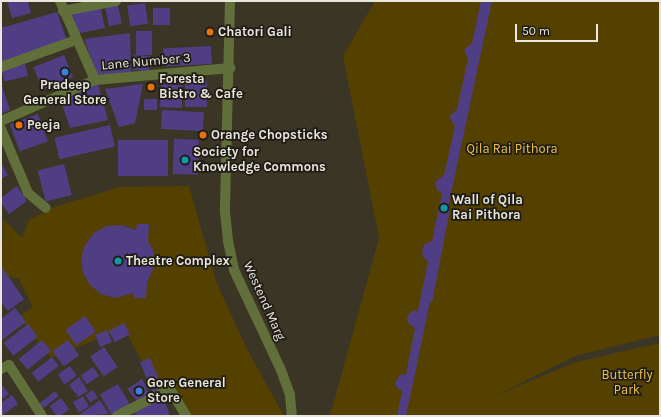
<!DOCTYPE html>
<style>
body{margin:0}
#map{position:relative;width:661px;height:417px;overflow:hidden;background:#3b3526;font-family:Karla,sans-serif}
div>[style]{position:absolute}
.green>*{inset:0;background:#544100}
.building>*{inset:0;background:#503e85;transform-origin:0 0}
.minor>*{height:10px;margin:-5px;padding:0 5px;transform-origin:5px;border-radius:5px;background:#61703b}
.dots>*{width:11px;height:11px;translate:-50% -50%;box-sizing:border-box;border:2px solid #201d16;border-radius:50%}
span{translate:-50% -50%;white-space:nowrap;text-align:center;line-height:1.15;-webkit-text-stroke:3.5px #201d16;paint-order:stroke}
.poi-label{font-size:13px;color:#e9e6dc;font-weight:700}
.left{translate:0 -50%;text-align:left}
.street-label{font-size:13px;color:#e9e6dc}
.park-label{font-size:13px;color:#ecc348}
.frame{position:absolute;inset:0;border:2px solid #e9e6dc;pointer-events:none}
.scale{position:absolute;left:515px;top:24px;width:83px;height:18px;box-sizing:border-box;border:2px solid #e9e6dc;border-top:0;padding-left:5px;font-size:12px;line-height:14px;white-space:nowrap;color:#e9e6dc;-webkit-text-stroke:3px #201d16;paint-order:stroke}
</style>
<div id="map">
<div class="green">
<i style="clip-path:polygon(375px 1px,660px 1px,660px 335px,575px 356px,495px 396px,576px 362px,660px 343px,660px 416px,330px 416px,379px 238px,343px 56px)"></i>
<i style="clip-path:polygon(189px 186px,217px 284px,247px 349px,284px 416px,188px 416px,172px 379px,154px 384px,124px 328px,51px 358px,19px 317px,33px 307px,19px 279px,1px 275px,3px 219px,22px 238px,29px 220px,54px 207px,120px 187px)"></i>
</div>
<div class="building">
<i style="clip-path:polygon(7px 1px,28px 1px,31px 13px,12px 18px)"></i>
<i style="clip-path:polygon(481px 1px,492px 1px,448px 208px,450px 209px,432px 303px,430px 302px,406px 416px,397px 416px,402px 391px,397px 388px,395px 382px,400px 375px,406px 374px,415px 328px,408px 323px,407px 317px,412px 311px,418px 311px,428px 261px,423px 257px,422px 250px,425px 244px,432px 241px,442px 193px,437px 190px,435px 182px,444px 175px,455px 126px,449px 117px,457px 109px,468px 59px,464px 50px,472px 43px)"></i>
<i style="left:117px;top:2px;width:22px;height:13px;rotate:77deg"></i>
<i style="left:145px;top:3px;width:21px;height:18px;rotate:82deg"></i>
<i style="clip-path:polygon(100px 5px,105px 28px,75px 34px,69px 14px)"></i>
<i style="left:153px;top:8px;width:17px;height:17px"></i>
<i style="clip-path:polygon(57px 12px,67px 41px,1px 62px,1px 28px)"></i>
<i style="left:136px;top:31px;width:16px;height:24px"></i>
<i style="clip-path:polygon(130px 33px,131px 72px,97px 75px,84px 39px)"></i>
<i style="left:211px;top:46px;width:18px;height:48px;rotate:87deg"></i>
<i style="left:64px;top:55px;width:24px;height:33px;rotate:68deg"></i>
<i style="left:134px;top:55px;width:16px;height:15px;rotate:4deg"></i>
<i style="left:25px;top:64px;width:12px;height:24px;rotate:76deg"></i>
<i style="left:185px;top:81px;width:22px;height:26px"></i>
<i style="clip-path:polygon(1px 83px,10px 110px,1px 114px)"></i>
<i style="clip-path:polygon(98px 84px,108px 120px,70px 128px,60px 99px)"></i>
<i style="clip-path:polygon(143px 84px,135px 123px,119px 127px,105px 89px)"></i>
<i style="left:161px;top:84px;width:22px;height:23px;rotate:3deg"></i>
<i style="left:144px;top:99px;width:13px;height:11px"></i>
<i style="left:162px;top:110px;width:42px;height:19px;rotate:3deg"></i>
<i style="left:38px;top:114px;width:29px;height:30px;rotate:70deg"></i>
<i style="left:110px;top:125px;width:22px;height:57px;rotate:77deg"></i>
<i style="left:174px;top:139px;width:25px;height:35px;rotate:2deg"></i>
<i style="left:118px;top:140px;width:50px;height:36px"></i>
<i style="clip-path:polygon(1px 163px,8px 175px,1px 179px)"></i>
<i style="left:64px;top:164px;width:32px;height:27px;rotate:76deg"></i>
<i style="clip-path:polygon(17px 186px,27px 201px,9px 214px,1px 203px,1px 198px)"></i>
<i style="clip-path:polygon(137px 224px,149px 224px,148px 241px,153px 250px,155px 264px,147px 283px,146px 298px,134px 298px,134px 293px,115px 298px,101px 294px,90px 285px,83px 273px,81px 259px,85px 245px,94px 233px,107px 226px,121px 225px,136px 230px)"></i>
<i style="clip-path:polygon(1px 266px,24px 299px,8px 311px,1px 302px)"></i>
<i style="clip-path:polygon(15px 308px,26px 322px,2px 340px,1px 319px)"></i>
<i style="left:85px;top:316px;width:19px;height:24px;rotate:55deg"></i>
<i style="left:124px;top:323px;width:13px;height:17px;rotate:63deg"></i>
<i style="left:28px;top:324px;width:16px;height:31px;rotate:52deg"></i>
<i style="left:107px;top:330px;width:13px;height:13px;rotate:67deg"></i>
<i style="left:42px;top:340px;width:14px;height:30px;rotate:51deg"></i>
<i style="left:68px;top:340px;width:19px;height:19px;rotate:54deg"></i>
<i style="left:104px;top:347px;width:24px;height:17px;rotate:55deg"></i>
<i style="left:52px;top:357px;width:11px;height:26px;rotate:52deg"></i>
<i style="left:150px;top:358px;width:34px;height:11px;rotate:67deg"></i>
<i style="left:70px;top:366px;width:12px;height:15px;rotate:55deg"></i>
<i style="left:93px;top:367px;width:11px;height:15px;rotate:56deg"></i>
<i style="clip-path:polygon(79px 377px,88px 391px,78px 397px,69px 385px)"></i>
<i style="clip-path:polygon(142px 379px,149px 393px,137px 401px,127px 389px)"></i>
<i style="left:118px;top:384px;width:24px;height:21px;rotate:60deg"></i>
<i style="clip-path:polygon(3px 386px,9px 394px,1px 400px,1px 387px)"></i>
<i style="left:93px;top:390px;width:9px;height:9px;rotate:58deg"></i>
<i style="left:55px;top:391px;width:6px;height:20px;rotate:51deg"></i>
<i style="clip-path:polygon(12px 395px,18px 404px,1px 416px,1px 403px)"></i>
<i style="left:83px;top:396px;width:12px;height:12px;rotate:59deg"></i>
<i style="left:61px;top:398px;width:14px;height:14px;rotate:54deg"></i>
<i style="clip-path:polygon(164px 399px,170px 416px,136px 416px,134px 410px)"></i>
<i style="clip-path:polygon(100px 400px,109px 414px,80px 416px,79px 415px)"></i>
</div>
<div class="minor">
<i style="left:60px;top:1px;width:86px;rotate:66.1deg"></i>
<i style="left:230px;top:1px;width:211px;rotate:91.4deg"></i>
<i style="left:225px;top:212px;width:29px;rotate:84deg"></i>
<i style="left:228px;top:241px;width:30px;rotate:78deg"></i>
<i style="left:234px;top:270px;width:110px;rotate:64.8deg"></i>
<i style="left:281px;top:370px;width:27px;rotate:70deg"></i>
<i style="left:290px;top:395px;width:21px;rotate:85deg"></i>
<i style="left:63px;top:11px;width:54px;rotate:-10.7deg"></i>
<i style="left:1px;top:67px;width:80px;rotate:-19.8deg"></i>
<i style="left:1px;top:121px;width:103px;rotate:-23.6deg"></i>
<i style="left:95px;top:80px;width:136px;rotate:-5.1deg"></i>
<i style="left:1px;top:129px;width:69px;rotate:67.1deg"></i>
<i style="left:28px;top:193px;width:23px;rotate:40deg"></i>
<i style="left:1px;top:369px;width:9px;rotate:-27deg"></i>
<i style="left:9px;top:365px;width:61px;rotate:57.1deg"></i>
<i style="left:117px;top:416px;width:59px;rotate:-27deg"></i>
<i style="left:170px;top:389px;width:31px;rotate:59deg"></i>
</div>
<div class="dots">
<i style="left:210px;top:32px;background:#e8710a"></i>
<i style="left:65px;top:72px;background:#3f7fe0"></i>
<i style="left:151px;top:87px;background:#e8710a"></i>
<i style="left:19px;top:125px;background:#e8710a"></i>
<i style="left:203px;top:135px;background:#e8710a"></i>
<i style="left:185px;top:160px;background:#0f9aa8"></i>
<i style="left:444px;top:208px;background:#0f9aa8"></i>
<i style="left:118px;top:261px;background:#0f9aa8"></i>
<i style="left:139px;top:391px;background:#3f7fe0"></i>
</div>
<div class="poi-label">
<span class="left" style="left:218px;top:32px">Chatori Gali</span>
<span class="left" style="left:159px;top:87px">Foresta<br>Bistro &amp; Cafe</span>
<span style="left:65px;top:93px">Pradeep<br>General Store</span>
<span class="left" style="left:27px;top:125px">Peeja</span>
<span class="left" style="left:211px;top:135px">Orange Chopsticks</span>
<span class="left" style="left:193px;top:160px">Society for<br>Knowledge Commons</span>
<span class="left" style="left:452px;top:208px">Wall of Qila<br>Rai Pithora</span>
<span class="left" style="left:126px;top:261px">Theatre Complex</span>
<span class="left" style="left:147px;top:391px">Gore General<br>Store</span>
</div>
<div class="street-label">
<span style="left:146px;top:62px;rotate:-5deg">Lane Number 3</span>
<span style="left:264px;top:301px;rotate:66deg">Westend Marg</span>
</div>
<div class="park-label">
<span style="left:512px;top:149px">Qila Rai Pithora</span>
<span style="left:627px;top:383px">Butterfly<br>Park</span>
</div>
<div class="frame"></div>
<div class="scale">50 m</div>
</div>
